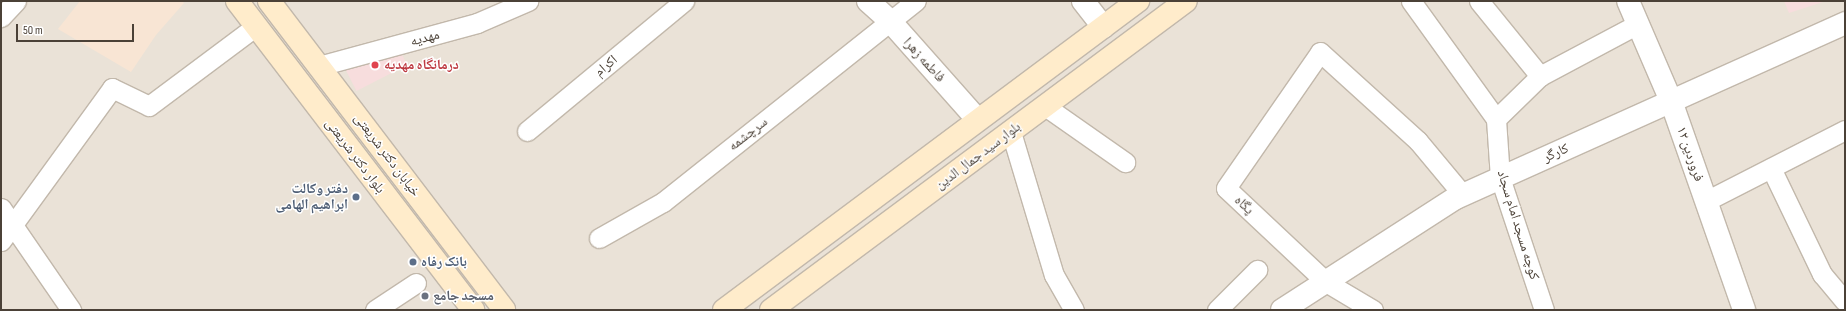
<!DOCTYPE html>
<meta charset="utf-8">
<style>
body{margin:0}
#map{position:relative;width:1846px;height:311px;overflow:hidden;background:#f6f1ea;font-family:"Sofia Sans Condensed","Noto Naskh Arabic",sans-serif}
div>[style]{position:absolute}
.residential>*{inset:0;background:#eae2d7;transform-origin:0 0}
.commercial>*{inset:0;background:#f8e5d4}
.medical>*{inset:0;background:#f7dddd;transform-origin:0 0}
.roads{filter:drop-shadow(1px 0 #c2b8ab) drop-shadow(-1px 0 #c2b8ab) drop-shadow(0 1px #c2b8ab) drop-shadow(0 -1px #c2b8ab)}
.minor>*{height:19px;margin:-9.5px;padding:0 9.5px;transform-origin:9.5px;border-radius:9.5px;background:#fff}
.tertiary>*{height:22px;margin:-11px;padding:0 11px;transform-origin:11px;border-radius:11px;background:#fff}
.secondary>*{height:22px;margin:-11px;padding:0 11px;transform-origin:11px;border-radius:11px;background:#ffeccb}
.dots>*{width:11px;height:11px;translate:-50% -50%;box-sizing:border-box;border:2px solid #fff;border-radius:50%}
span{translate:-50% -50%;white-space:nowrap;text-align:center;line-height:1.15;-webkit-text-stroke:3px #fff;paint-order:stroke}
.street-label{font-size:14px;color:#4b4137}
.health-label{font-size:14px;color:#be3a42;font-weight:700}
.left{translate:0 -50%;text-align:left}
.service-label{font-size:14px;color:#4e5e75;font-weight:700}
.right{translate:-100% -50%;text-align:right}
.worship-label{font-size:14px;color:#5b616d;font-weight:700}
.frame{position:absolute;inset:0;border:2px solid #4b4137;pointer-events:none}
.scale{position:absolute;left:16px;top:24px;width:118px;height:18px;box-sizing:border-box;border:2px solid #4b4137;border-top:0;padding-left:5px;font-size:12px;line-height:14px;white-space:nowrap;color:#4b4137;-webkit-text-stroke:3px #fff;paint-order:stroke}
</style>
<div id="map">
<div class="residential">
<i style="left:1px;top:1px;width:1844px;height:309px"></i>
</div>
<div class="commercial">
<i style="clip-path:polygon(80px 1px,182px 1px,184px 3px,156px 35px,131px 72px,58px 29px)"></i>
</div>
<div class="medical">
<i style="clip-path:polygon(1784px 1px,1826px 1px,1789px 13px)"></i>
<i style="left:395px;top:41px;width:27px;height:57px;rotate:63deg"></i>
</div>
<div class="roads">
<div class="minor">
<i style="left:1411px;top:1px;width:145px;rotate:54.2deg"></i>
<i style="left:1479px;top:1px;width:97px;rotate:50.9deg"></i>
<i style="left:1px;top:17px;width:22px;rotate:-47deg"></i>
<i style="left:319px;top:66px;width:164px;rotate:-15.2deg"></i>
<i style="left:477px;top:23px;width:56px;rotate:-23.3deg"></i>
<i style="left:1045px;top:106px;width:98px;rotate:35deg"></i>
<i style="left:527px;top:131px;width:204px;rotate:-39.6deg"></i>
<i style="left:1011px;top:132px;width:149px;rotate:73.3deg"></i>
<i style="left:1054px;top:275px;width:40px;rotate:60.3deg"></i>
<i style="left:1771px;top:168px;width:118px;rotate:64.3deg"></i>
<i style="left:1822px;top:274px;width:35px;rotate:50deg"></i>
<i style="left:1706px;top:201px;width:156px;rotate:-27.1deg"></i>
<i style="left:1px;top:208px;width:124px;rotate:55.5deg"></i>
<i style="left:599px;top:238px;width:73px;rotate:-29.4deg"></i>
<i style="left:663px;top:202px;width:323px;rotate:-38.5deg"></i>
<i style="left:1px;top:241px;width:189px;rotate:-54deg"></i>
<i style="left:112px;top:88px;width:41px;rotate:25.9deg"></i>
<i style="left:149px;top:106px;width:134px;rotate:-36.8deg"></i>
<i style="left:375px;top:310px;width:49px;rotate:-33.4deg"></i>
<i style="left:1217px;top:310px;width:57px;rotate:-45deg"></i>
<i style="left:1373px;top:310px;width:55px;rotate:-149.2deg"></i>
<i style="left:1326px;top:282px;width:137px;rotate:-136.8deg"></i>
<i style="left:1226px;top:188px;width:165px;rotate:-55.3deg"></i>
<i style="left:1320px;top:52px;width:132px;rotate:42.2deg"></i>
<i style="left:1418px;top:141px;width:70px;rotate:50.2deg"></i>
<i style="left:1544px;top:310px;width:139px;rotate:-108.4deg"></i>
<i style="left:1500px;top:178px;width:59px;rotate:-93.9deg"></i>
<i style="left:1496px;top:119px;width:62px;rotate:-44.3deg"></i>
<i style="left:1540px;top:76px;width:111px;rotate:-28deg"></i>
</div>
<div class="tertiary">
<i style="left:868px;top:1px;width:30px;rotate:42deg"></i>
<i style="left:890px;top:21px;width:132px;rotate:48.4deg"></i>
<i style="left:1083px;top:1px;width:33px;rotate:52deg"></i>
<i style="left:1628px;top:1px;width:109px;rotate:66.7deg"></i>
<i style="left:1671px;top:101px;width:221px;rotate:70.7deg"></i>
<i style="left:1282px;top:310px;width:207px;rotate:-32.8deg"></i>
<i style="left:1456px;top:198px;width:427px;rotate:-24.2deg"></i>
</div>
<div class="secondary">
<i style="left:237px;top:1px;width:389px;rotate:52.6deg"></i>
<i style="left:269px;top:1px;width:388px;rotate:52.7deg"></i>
<i style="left:724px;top:310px;width:517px;rotate:-36.74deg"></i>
<i style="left:771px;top:310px;width:517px;rotate:-36.67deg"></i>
</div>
</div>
<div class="dots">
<i style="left:375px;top:65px;background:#e0444e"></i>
<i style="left:356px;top:197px;background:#5c6f8a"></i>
<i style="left:413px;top:262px;background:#5c6f8a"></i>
<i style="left:425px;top:296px;background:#6b7280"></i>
</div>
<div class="street-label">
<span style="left:425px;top:38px;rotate:-15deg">مهدیه</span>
<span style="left:924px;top:60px;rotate:48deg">فاطمه زهرا</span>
<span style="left:606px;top:66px;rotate:-40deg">اکرام</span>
<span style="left:748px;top:134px;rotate:-38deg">سرچشمه</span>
<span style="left:1556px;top:153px;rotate:-24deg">کارگر</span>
<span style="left:1690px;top:154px;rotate:71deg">۱۲ فروردین</span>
<span style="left:387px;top:155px;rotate:53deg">خیابان دکتر شریعتی</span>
<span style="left:355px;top:156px;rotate:53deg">بلوار دکتر شریعتی</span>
<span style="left:978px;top:156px;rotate:-37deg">بلوار سید جمال الدین</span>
<span style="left:1244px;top:205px;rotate:43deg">پگاه</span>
<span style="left:1518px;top:225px;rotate:73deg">کوچه مسجد امام سجاد</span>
</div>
<div class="health-label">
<span class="left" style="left:384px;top:65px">درمانگاه مهدیه</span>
</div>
<div class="service-label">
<span class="right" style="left:348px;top:197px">دفتر وکالت<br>ابراهیم الهامی</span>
<span class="left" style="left:421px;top:262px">بانک رفاه</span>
</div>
<div class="worship-label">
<span class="left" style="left:433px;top:296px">مسجد جامع</span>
</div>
<div class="frame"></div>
<div class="scale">50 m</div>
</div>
